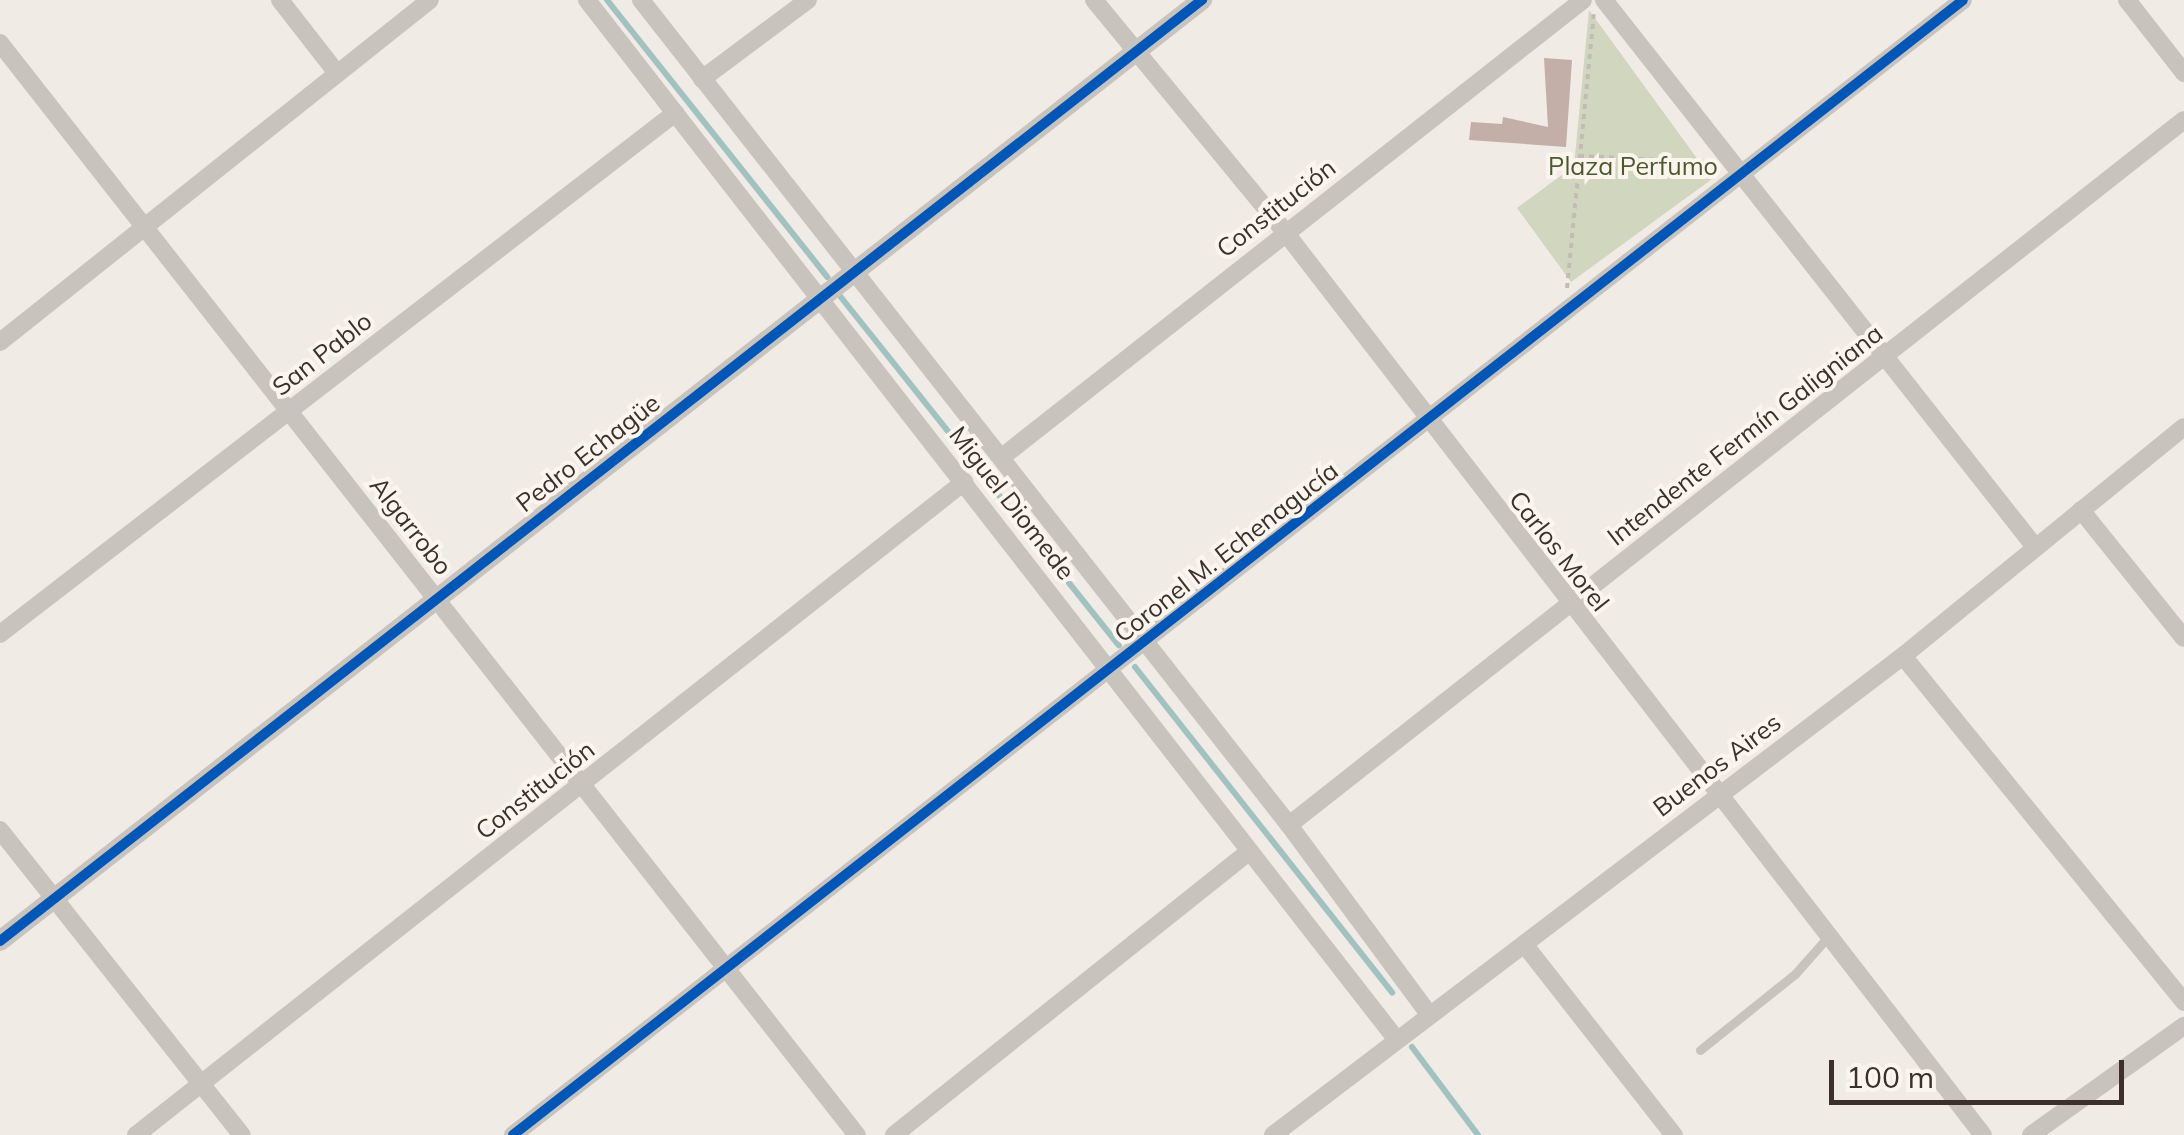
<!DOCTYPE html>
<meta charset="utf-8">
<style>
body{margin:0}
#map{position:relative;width:2184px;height:1135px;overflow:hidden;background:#f0ebe5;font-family:Mulish,sans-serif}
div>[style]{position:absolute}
.green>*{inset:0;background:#d1d6bf}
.stream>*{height:6px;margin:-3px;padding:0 3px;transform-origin:3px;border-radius:3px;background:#a1c2c1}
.building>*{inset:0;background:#c3afa7}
.path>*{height:4px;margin-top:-2px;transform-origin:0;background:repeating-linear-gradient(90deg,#c2bbb6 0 5px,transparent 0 10px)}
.service>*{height:9px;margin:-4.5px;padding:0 4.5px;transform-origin:4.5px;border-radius:4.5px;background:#c9c3be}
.minor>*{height:18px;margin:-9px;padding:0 9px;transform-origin:9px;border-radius:9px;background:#c9c3be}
.tertiary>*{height:20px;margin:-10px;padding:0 10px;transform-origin:10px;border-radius:10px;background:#c9c3be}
.cycleway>*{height:10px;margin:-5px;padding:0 5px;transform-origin:5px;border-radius:5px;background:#0057b8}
span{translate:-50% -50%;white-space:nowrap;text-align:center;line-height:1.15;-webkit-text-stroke:8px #fbf5ee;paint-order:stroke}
.park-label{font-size:25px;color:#4a5a2e}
.street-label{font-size:25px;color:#3b302b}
.scale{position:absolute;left:1829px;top:1060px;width:295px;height:45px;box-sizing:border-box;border:5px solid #3b302b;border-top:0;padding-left:12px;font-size:30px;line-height:35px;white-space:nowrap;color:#3b302b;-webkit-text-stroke:8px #fbf5ee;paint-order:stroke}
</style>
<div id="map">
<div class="green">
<i style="clip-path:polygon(1589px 10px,1712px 179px,1571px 282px,1517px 208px,1574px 166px)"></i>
</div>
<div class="stream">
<i style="left:607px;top:0;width:354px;rotate:51.5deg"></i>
<i style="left:840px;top:296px;width:447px;rotate:51.4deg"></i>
<i style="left:1135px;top:667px;width:415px;rotate:51.7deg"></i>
<i style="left:1412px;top:1047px;width:110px;rotate:53.1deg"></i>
</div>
<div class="building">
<i style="clip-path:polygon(1544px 58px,1572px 60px,1566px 147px,1469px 140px,1471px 122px,1502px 124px,1503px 117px,1548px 127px)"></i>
</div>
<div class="path">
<i style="left:1579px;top:156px;width:130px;rotate:2.6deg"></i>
<i style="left:1567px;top:288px;width:275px;rotate:-84.4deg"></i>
</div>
<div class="service">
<i style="left:1700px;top:1050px;width:122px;rotate:-38.7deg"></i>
<i style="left:1795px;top:974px;width:48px;rotate:-48.4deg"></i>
</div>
<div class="minor">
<i style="left:280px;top:0;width:91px;rotate:52.1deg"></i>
<i style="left:587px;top:0;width:1317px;rotate:52.09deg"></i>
<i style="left:641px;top:0;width:1049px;rotate:51.85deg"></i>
<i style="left:1289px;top:825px;width:234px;rotate:53.5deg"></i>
<i style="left:1094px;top:0;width:301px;rotate:50.5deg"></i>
<i style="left:1285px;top:232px;width:1141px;rotate:52.3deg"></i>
<i style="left:1604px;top:0;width:696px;rotate:51.76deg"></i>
<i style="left:2127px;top:0;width:93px;rotate:52deg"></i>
<i style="left:0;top:43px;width:1388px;rotate:51.88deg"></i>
<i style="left:702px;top:79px;width:132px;rotate:-36.7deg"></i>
<i style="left:0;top:342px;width:549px;rotate:-38.5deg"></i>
<i style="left:1002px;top:457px;width:739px;rotate:-38.19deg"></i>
<i style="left:2081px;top:510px;width:164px;rotate:51.2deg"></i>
<i style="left:0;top:634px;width:853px;rotate:-37.66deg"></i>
<i style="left:1903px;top:656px;width:446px;rotate:50.9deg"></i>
<i style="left:1289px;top:825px;width:1139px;rotate:-38.23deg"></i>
<i style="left:0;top:830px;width:389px;rotate:51.6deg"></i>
<i style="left:1524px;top:944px;width:243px;rotate:51.9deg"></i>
<i style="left:136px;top:1135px;width:1055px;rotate:-38.26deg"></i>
<i style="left:513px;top:1135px;width:1841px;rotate:-38.05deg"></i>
<i style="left:894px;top:1135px;width:455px;rotate:-38.6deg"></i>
<i style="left:1273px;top:1135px;width:791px;rotate:-37.25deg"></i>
<i style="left:1903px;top:656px;width:362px;rotate:-39.2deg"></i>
<i style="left:2031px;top:1135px;width:188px;rotate:-35.5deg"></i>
</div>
<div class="tertiary">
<i style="left:0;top:941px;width:1527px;rotate:-38.06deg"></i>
</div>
<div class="cycleway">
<i style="left:0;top:941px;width:1527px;rotate:-38.06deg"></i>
<i style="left:513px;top:1135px;width:1841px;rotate:-38.05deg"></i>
</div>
<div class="park-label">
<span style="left:1633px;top:166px">Plaza Perfumo</span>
</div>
<div class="street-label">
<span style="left:1276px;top:208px;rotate:-38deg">Constitución</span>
<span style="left:322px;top:354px;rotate:-38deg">San Pablo</span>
<span style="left:1745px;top:435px;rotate:-38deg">Intendente Fermín Galigniana</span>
<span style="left:588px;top:453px;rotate:-38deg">Pedro Echagüe</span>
<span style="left:1012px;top:503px;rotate:52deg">Miguel Diomede</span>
<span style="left:411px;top:526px;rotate:52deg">Algarrobo</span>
<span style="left:1559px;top:551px;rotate:52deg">Carlos Morel</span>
<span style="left:1226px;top:552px;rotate:-38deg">Coronel M. Echenagucía</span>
<span style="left:1717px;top:765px;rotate:-37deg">Buenos Aires</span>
<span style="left:535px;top:790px;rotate:-38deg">Constitución</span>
</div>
<div class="scale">100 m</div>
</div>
